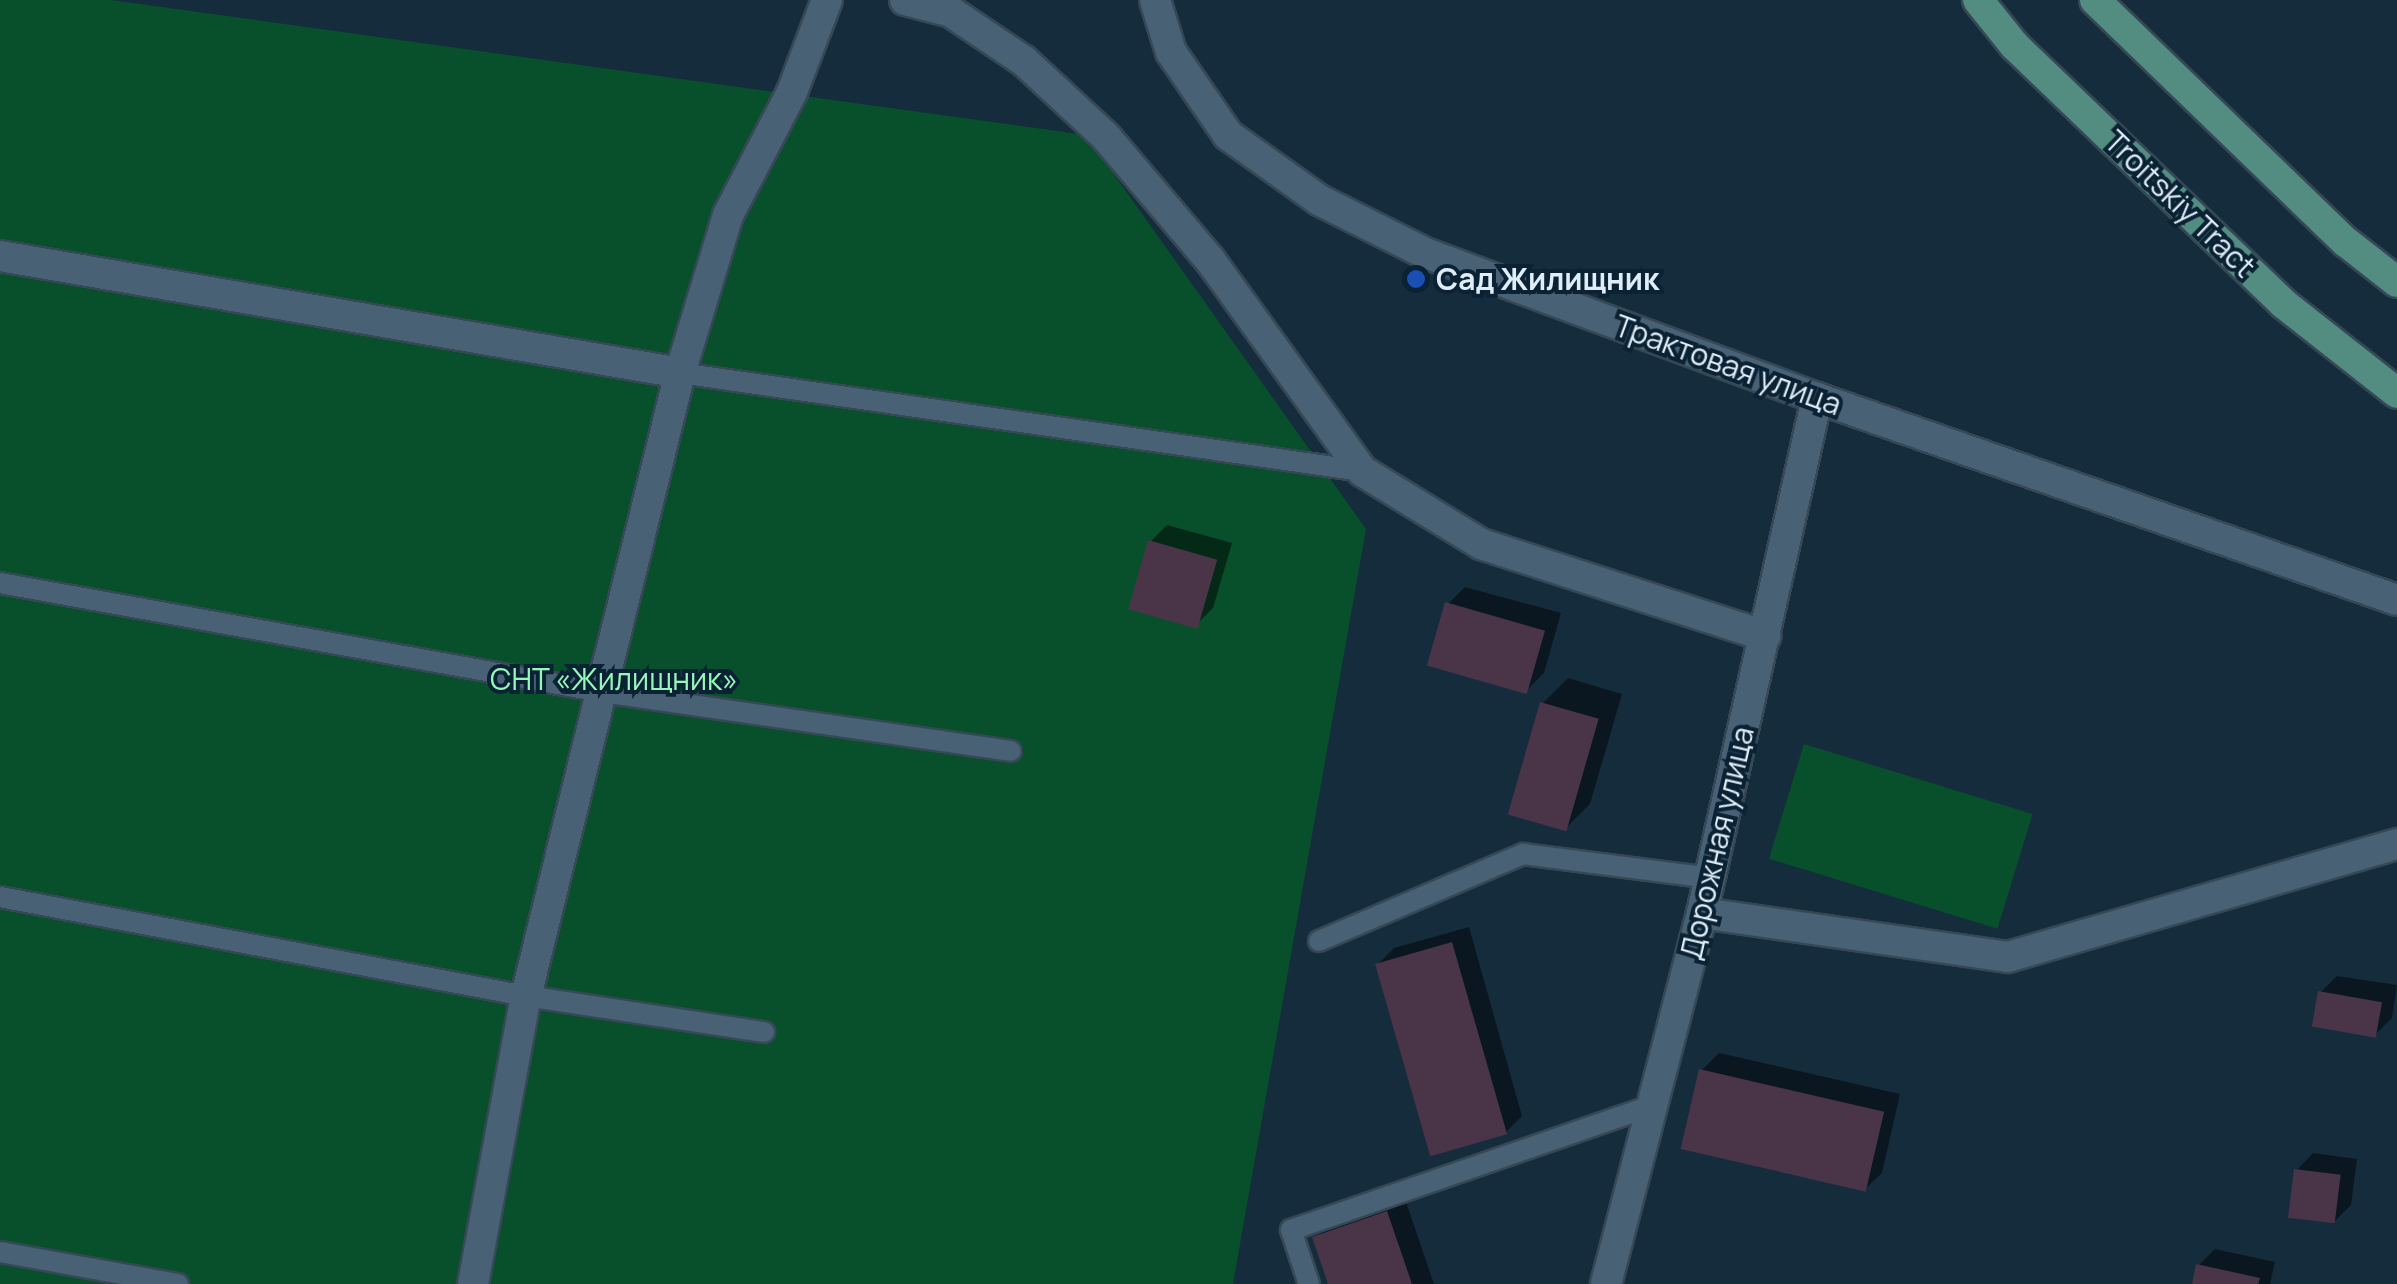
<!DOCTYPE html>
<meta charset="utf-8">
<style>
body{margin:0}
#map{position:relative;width:2397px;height:1284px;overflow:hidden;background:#152c3d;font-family:Manrope,sans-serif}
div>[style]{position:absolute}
.green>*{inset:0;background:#084f2b;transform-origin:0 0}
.shadow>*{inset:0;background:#0007}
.building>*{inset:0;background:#493448;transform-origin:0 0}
.roads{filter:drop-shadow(2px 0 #364856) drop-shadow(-2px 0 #364856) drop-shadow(0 2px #364856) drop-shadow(0 -2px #364856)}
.lane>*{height:20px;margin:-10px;padding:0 10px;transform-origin:10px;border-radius:10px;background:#486174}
.street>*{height:30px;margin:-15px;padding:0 15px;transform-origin:15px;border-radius:15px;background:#486174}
.primary>*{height:30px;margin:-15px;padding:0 15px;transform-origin:15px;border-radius:15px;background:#538d81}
.dots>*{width:28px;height:28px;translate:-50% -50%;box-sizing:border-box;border:5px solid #0a2233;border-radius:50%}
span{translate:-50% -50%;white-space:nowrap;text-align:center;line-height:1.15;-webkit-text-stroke:8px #0a2233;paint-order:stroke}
.street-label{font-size:30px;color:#dfedf8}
.poi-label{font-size:30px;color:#dfedf8;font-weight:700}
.left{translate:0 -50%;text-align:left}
.park-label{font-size:30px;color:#96f7b9}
</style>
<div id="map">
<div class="green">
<i style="clip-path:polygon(0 0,111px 0,1086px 135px,1366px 529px,1233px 1284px,0 1284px)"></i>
<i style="left:1804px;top:744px;width:239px;height:120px;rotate:17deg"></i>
</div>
<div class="shadow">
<i style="clip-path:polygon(1167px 525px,1232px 543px,1213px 608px,1196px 625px,1150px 542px)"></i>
<i style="clip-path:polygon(1465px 587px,1561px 613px,1544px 673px,1527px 690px,1448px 604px)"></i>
<i style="clip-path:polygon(1568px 678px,1622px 694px,1590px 804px,1565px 829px,1543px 703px)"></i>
<i style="clip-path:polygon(1469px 927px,1522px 1116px,1505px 1133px,1378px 964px,1394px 948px)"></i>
<i style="clip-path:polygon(2337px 976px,2397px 985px,2392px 1018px,2375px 1035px,2320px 993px)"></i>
<i style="clip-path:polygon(1719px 1053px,1900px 1094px,1882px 1173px,1865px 1189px,1702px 1070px)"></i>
<i style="clip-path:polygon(2313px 1153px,2357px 1159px,2351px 1205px,2334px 1222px,2297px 1170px)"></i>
<i style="clip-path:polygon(1404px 1196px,1434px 1284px,1331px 1284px,1315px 1238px,1332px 1221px)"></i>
<i style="clip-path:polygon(2215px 1249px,2275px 1262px,2270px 1284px,2194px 1284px,2198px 1266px)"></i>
</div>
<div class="building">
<i style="left:1148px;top:540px;width:72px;height:72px;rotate:16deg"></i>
<i style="left:1445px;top:602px;width:104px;height:66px;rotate:16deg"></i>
<i style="left:1540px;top:702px;width:61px;height:117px;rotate:16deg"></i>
<i style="left:1452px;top:942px;width:200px;height:80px;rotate:74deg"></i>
<i style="left:2318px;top:991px;width:65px;height:36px;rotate:10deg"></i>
<i style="left:1699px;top:1069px;width:190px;height:82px;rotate:13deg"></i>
<i style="left:2294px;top:1169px;width:47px;height:49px;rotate:7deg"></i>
<i style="clip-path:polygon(1387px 1211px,1412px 1284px,1328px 1284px,1312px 1237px)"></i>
<i style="clip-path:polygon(2196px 1264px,2260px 1278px,2258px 1284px,2192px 1284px)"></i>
</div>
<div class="roads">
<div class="lane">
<i style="left:680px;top:373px;width:689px;rotate:8.18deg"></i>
<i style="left:0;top:583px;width:612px;rotate:10.26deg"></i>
<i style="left:602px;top:692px;width:413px;rotate:8.2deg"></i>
<i style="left:0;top:897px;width:535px;rotate:10.66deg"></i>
<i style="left:526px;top:996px;width:241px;rotate:8.6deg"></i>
<i style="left:1319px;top:941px;width:222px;rotate:-23.1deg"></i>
<i style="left:1523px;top:854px;width:189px;rotate:7.3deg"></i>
<i style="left:0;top:1252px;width:181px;rotate:10.2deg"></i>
<i style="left:1309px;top:1284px;width:57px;rotate:-108.4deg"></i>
<i style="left:1291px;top:1230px;width:383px;rotate:-19deg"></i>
</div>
<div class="street">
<i style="left:905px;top:0;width:48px;rotate:14.6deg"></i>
<i style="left:951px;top:12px;width:88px;rotate:33.9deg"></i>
<i style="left:1024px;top:61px;width:112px;rotate:42.8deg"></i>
<i style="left:1106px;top:137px;width:161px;rotate:49.8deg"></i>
<i style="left:1210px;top:260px;width:260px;rotate:54.2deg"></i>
<i style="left:1362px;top:471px;width:140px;rotate:31.5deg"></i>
<i style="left:1481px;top:544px;width:299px;rotate:17.9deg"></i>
<i style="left:1155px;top:0;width:54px;rotate:72.9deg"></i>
<i style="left:1171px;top:52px;width:101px;rotate:55.5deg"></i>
<i style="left:1228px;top:135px;width:112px;rotate:35.5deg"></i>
<i style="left:1319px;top:200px;width:119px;rotate:26.6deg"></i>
<i style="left:1425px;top:253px;width:418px;rotate:20.3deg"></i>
<i style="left:1817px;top:398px;width:614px;rotate:19.2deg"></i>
<i style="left:0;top:256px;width:690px;rotate:9.76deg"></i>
<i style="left:1702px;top:913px;width:309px;rotate:8.2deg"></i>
<i style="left:2008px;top:957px;width:405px;rotate:-16.2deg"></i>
<i style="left:473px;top:1284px;width:293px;rotate:-79.6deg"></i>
<i style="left:526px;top:996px;width:642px;rotate:-76.12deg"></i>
<i style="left:680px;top:373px;width:165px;rotate:-73.1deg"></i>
<i style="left:728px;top:215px;width:139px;rotate:-62.5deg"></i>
<i style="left:792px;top:92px;width:98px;rotate:-69.2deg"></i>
<i style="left:1606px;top:1284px;width:383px;rotate:-75.5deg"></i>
<i style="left:1702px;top:913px;width:528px;rotate:-77.41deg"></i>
</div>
<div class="primary">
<i style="left:1978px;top:0;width:58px;rotate:51.3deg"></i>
<i style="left:2014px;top:45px;width:374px;rotate:43.8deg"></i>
<i style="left:2284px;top:304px;width:144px;rotate:38.2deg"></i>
<i style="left:2095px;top:0;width:349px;rotate:44deg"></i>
<i style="left:2346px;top:242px;width:65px;rotate:38.1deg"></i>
</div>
</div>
<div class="dots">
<i style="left:1416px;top:279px;background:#1a4fb4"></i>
</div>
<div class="street-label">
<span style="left:2180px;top:204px;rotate:44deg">Troitskiy Tract</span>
<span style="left:1728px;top:365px;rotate:20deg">Трактовая улица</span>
<span style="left:1717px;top:843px;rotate:-77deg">Дорожная улица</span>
</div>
<div class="poi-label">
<span class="left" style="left:1436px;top:279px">Сад Жилищник</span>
</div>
<div class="park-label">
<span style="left:614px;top:679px">СНТ «Жилищник»</span>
</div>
</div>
